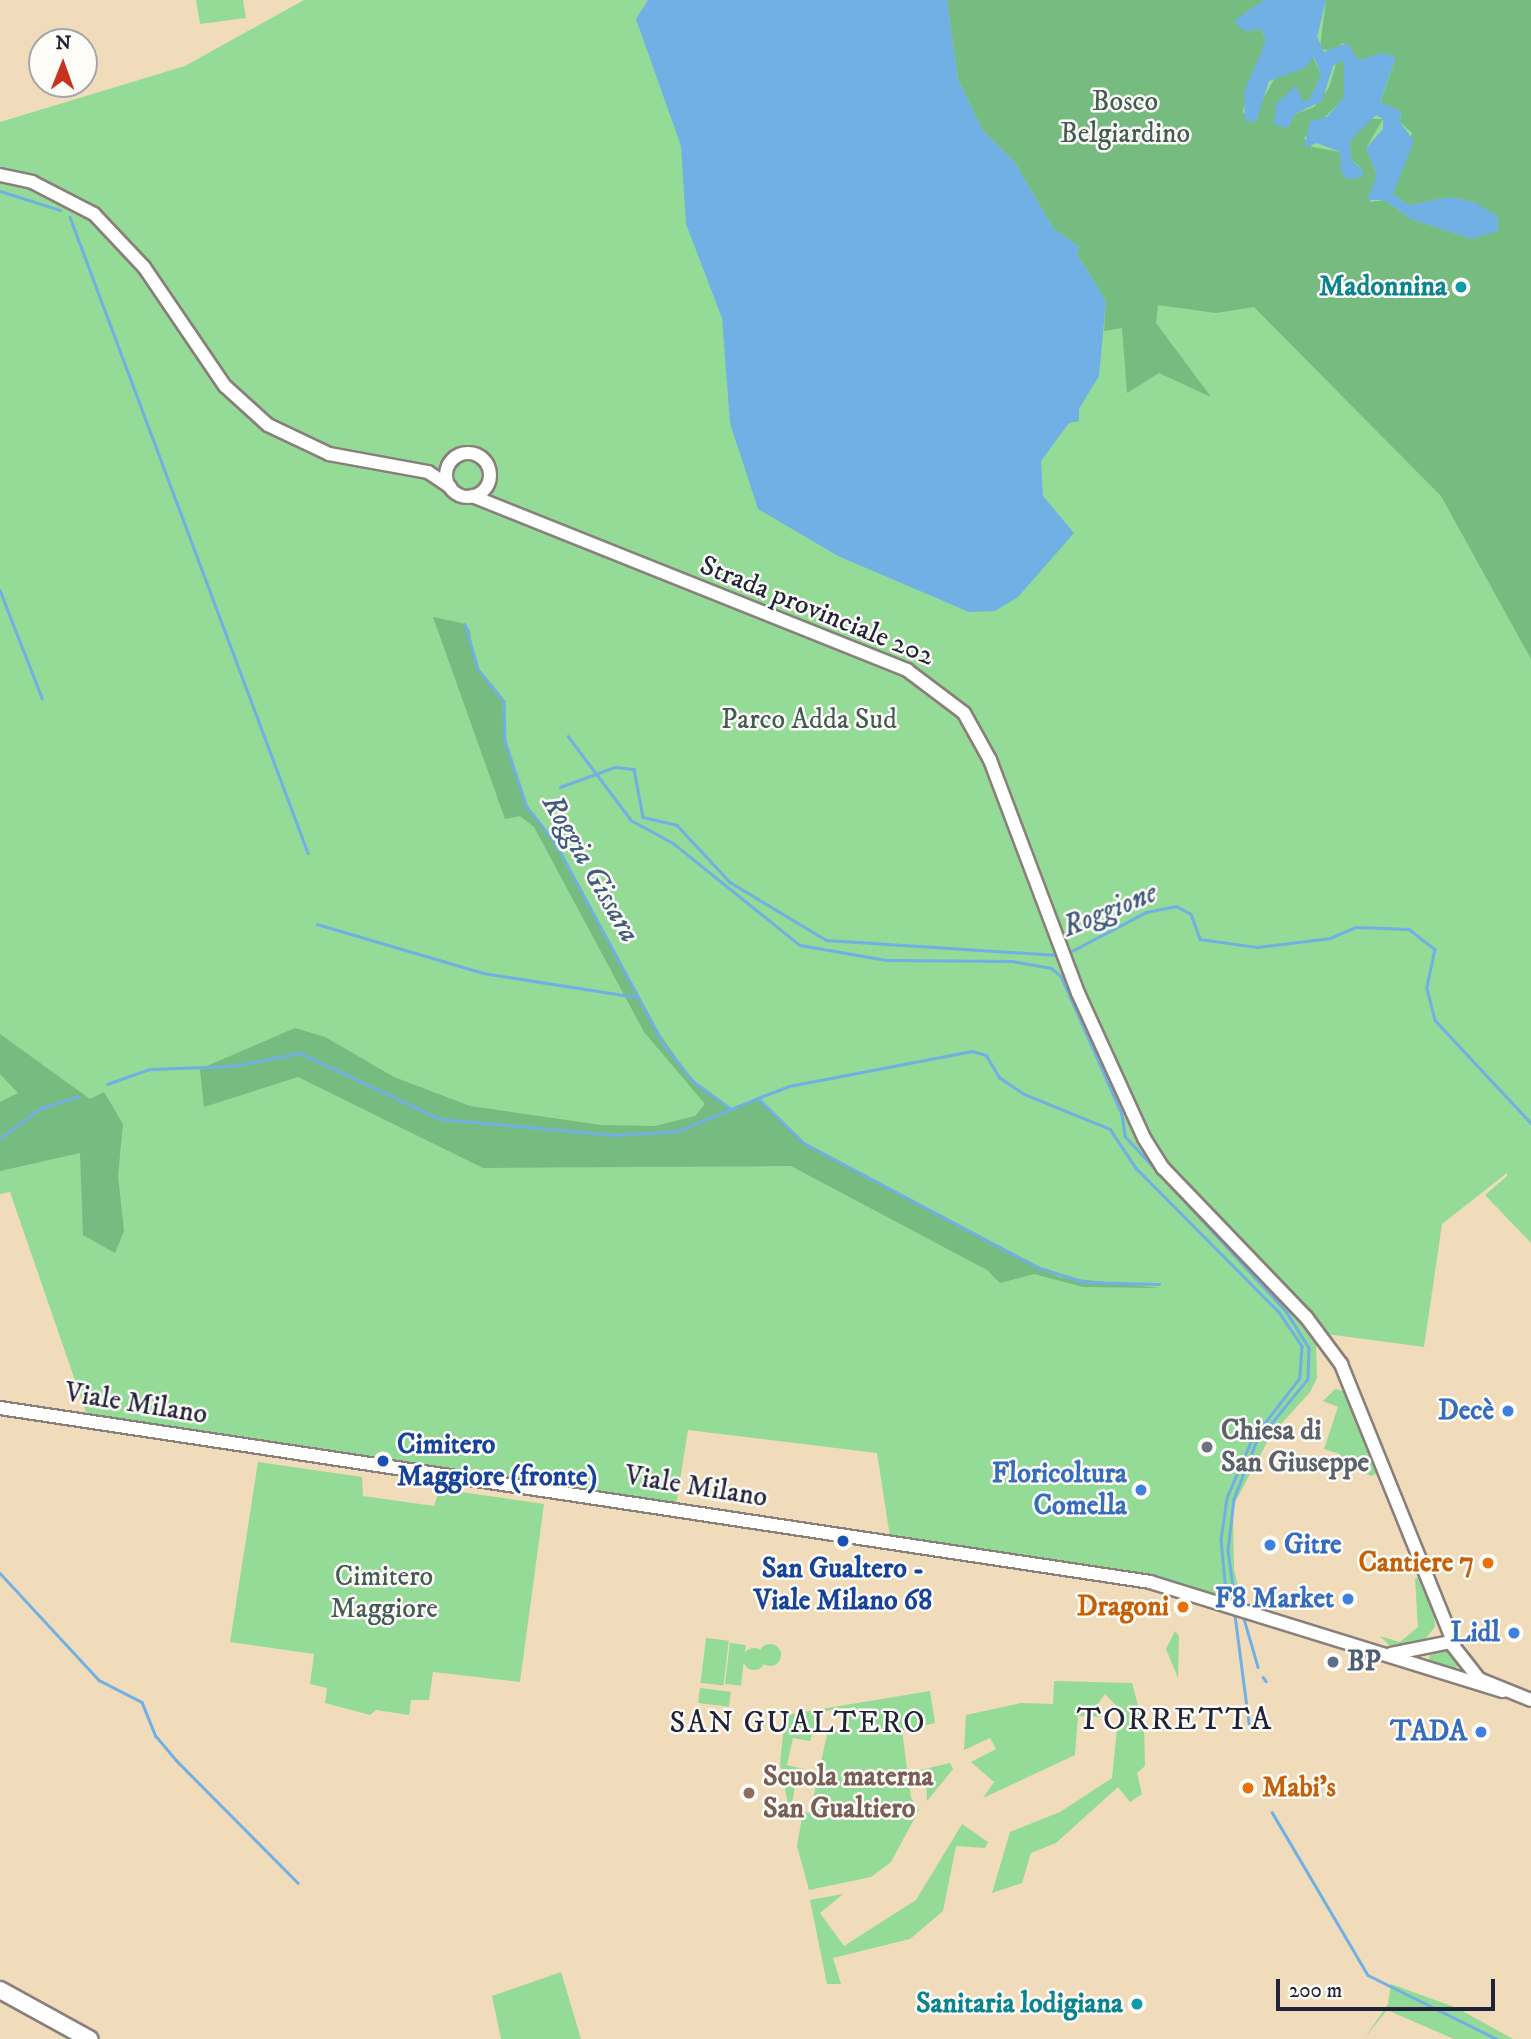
<!DOCTYPE html>
<meta charset="utf-8">
<style>
body{margin:0}
#map{position:relative;width:1531px;height:2039px;overflow:hidden;background:#f0dcbb;font-family:"IM FELL DW Pica",serif}
div>[style]{position:absolute}
.green>*{inset:0;background:#93db96;transform-origin:0 0}
.round{border-radius:50%}
.forest>*{inset:0;background:#76bb7f}
.water>*{inset:0;background:#70b0e4}
.stream>*{height:2.5px;margin:-1.25px;padding:0 1.25px;transform-origin:1.25px;border-radius:1.25px;background:#70b0e4}
.roads{filter:drop-shadow(2px 0 #897f7b) drop-shadow(-2px 0 #897f7b) drop-shadow(0 2px #897f7b) drop-shadow(0 -2px #897f7b)}
.secondary>*{height:12px;margin:-6px;padding:0 6px;transform-origin:6px;border-radius:6px;background:#fff}
.secondary>.ring{margin:-6px;padding:0;box-sizing:content-box;background:none;border:12px solid #fff;border-radius:50%}
.highway>*{height:16px;margin:-8px;padding:0 8px;transform-origin:8px;border-radius:8px;background:#fff}
.dots>*{width:19px;height:19px;translate:-50% -50%;box-sizing:border-box;border:4px solid #fdfcf7;border-radius:50%}
span{translate:-50% -50%;white-space:nowrap;text-align:center;line-height:1.15;-webkit-text-stroke:5px #fdfcf7;paint-order:stroke}
.park-label{font-size:28px;color:#445a56}
.culture-label{font-size:28px;color:#0d838f;font-weight:700}
.right{translate:-100% -50%;text-align:right}
.street-label{font-size:28px;color:#22223b}
.shop-label{font-size:28px;color:#366cbe;font-weight:700}
.left{translate:0 -50%;text-align:left}
.worship-label{font-size:28px;color:#5b616d;font-weight:700}
.transit-label{font-size:28px;color:#164399;font-weight:700}
.food-label{font-size:28px;color:#c56008;font-weight:700}
.service-label{font-size:28px;color:#4e5e75;font-weight:700}
.education-label{font-size:28px;color:#785e54;font-weight:700}
.water-label{font-size:30px;color:#415b7f;font-style:italic}
.neighbourhood-label{font-size:30px;color:#22223b;letter-spacing:2px}
.quarter-label{font-size:32px;color:#22223b;letter-spacing:2px}
.north{position:absolute;left:28px;top:28px;width:70px;height:70px;box-sizing:border-box;background:#fdfcf7;border:2px solid #a5a5ac;border-radius:50%;rotate:1deg;font-size:19px;font-weight:700;line-height:28px;text-align:center;color:#22223b}
.north::after{content:'';display:block;margin:auto;width:24px;height:32px;background:#c8321e;clip-path:polygon(50% 0,100% 100%,50% 72%,0 100%)}
.scale{position:absolute;left:1276px;top:1979px;width:219px;height:32px;box-sizing:border-box;border:4px solid #22223b;border-top:0;padding-left:9px;font-size:21px;line-height:24px;white-space:nowrap;color:#22223b;-webkit-text-stroke:5px #fdfcf7;paint-order:stroke}
</style>
<div id="map">
<div class="green">
<i style="clip-path:polygon(196px 0,243px 0,246px 18px,200px 24px)"></i>
<i style="clip-path:polygon(304px 0,1531px 0,1531px 1243px,1485px 1195px,1507px 1176px,1507px 1173px,1442px 1224px,1424px 1347px,1327px 1334px,1316px 1341px,1317px 1378px,1310px 1392px,1271px 1435px,1233px 1506px,1234px 1569px,1242px 1603px,1096px 1568px,890px 1537px,877px 1453px,688px 1430px,676px 1505px,88px 1418px,10px 1192px,0 1194px,0 122px,185px 66px)"></i>
<i style="clip-path:polygon(1335px 1389px,1347px 1392px,1379px 1472px,1372px 1476px,1337px 1464px,1340px 1454px,1324px 1449px,1338px 1407px,1323px 1401px)"></i>
<i style="clip-path:polygon(258px 1462px,362px 1477px,363px 1496px,434px 1506px,440px 1489px,544px 1504px,520px 1682px,433px 1672px,429px 1700px,411px 1700px,409px 1715px,376px 1710px,370px 1715px,325px 1703px,327px 1688px,310px 1684px,314px 1654px,230px 1642px)"></i>
<i style="clip-path:polygon(1415px 1578px,1422px 1578px,1434px 1606px,1435px 1627px,1421px 1644px,1389px 1645px,1380px 1636px,1400px 1642px,1418px 1627px)"></i>
<i style="clip-path:polygon(1175px 1631px,1179px 1636px,1178px 1678px,1166px 1649px)"></i>
<i style="left:706px;top:1638px;width:23px;height:45px;rotate:7deg"></i>
<i style="left:730px;top:1643px;width:16px;height:41px;rotate:7deg"></i>
<i class="round" style="left:759px;top:1644px;width:22px;height:22px"></i>
<i style="clip-path:polygon(1445px 1645px,1461px 1664px,1453px 1670px,1429px 1660px,1430px 1650px)"></i>
<i class="round" style="left:743px;top:1648px;width:22px;height:22px"></i>
<i style="clip-path:polygon(1054px 1681px,1132px 1683px,1144px 1728px,1145px 1766px,1137px 1773px,1142px 1794px,1130px 1802px,1118px 1787px,1056px 1843px,1031px 1853px,1022px 1883px,992px 1893px,1010px 1832px,1060px 1812px,1112px 1778px,1119px 1709px,1105px 1694px,1097px 1705px,1108px 1717px,1078px 1716px,1075px 1755px,983px 1798px,994px 1782px,971px 1762px,996px 1749px,990px 1738px,964px 1750px,966px 1715px,1021px 1703px,1053px 1704px)"></i>
<i style="left:700px;top:1688px;width:31px;height:15px;rotate:7deg"></i>
<i style="clip-path:polygon(930px 1691px,935px 1723px,902px 1731px,911px 1798px,919px 1810px,891px 1862px,871px 1877px,809px 1890px,797px 1846px,803px 1812px,810px 1813px,828px 1730px,846px 1733px,839px 1708px,818px 1713px,810px 1741px,793px 1738px,787px 1765px,804px 1769px,797px 1775px,790px 1814px,780px 1764px,785px 1715px)"></i>
<i style="clip-path:polygon(950px 1763px,953px 1769px,927px 1801px,926px 1775px,920px 1770px)"></i>
<i style="clip-path:polygon(962px 1824px,988px 1842px,985px 1848px,956px 1846px,943px 1911px,910px 1939px,833px 1958px,841px 1984px,827px 1984px,810px 1900px,843px 1894px,820px 1913px,844px 1946px,916px 1900px)"></i>
<i style="clip-path:polygon(561px 1972px,581px 2039px,501px 2039px,492px 1996px)"></i>
<i style="clip-path:polygon(1391px 1984px,1457px 2008px,1513px 2039px,1454px 2039px,1387px 2010px,1364px 2039px,1388px 2004px)"></i>
</div>
<div class="forest">
<i style="clip-path:polygon(947px 0,1264px 0,1244px 14px,1244px 31px,1261px 29px,1266px 41px,1242px 113px,1257px 110px,1277px 74px,1299px 69px,1313px 57px,1321px 75px,1309px 100px,1302px 102px,1296px 85px,1294px 124px,1295px 114px,1314px 107px,1329px 88px,1338px 57px,1344px 60px,1344px 98px,1304px 138px,1312px 147px,1340px 152px,1341px 165px,1360px 167px,1351px 159px,1350px 141px,1365px 119px,1383px 119px,1366px 148px,1377px 175px,1370px 202px,1384px 200px,1411px 219px,1472px 239px,1474px 202px,1450px 197px,1409px 205px,1393px 194px,1412px 133px,1400px 122px,1401px 111px,1380px 103px,1393px 66px,1383px 53px,1358px 60px,1343px 43px,1332px 52px,1320px 48px,1326px 0,1531px 0,1531px 659px,1441px 496px,1254px 307px,1216px 313px,1158px 305px,1156px 323px,1211px 397px,1159px 373px,1127px 393px,1122px 328px,1104px 331px,1106px 301px,1077px 254px,1080px 247px,1054px 229px,1014px 161px,983px 131px,958px 79px)"></i>
<i style="clip-path:polygon(433px 617px,465px 624px,470px 631px,474px 662px,504px 701px,505px 741px,527px 807px,547px 831px,654px 1026px,693px 1081px,731px 1108px,758px 1098px,804px 1143px,1059px 1277px,1160px 1288px,1083px 1287px,1034px 1274px,1000px 1283px,987px 1270px,791px 1166px,483px 1168px,298px 1077px,204px 1107px,200px 1069px,295px 1028px,325px 1037px,394px 1077px,470px 1106px,601px 1125px,655px 1126px,695px 1116px,705px 1104px,644px 1032px,534px 827px,520px 816px,505px 819px)"></i>
<i style="clip-path:polygon(0 1034px,90px 1099px,104px 1092px,123px 1124px,118px 1176px,124px 1231px,115px 1253px,83px 1235px,80px 1153px,0 1171px,0 1102px,18px 1093px,0 1074px)"></i>
</div>
<div class="water">
<i style="clip-path:polygon(648px 0,947px 0,958px 79px,983px 131px,1014px 161px,1054px 229px,1080px 247px,1077px 254px,1106px 301px,1099px 376px,1079px 409px,1079px 421px,1069px 423px,1041px 461px,1043px 496px,1074px 533px,1018px 597px,995px 611px,969px 612px,838px 556px,758px 509px,730px 423px,722px 318px,686px 224px,681px 146px,636px 19px)"></i>
<i style="clip-path:polygon(1264px 0,1326px 0,1317px 37px,1324px 52px,1347px 43px,1358px 60px,1383px 53px,1396px 57px,1380px 102px,1401px 111px,1400px 122px,1414px 141px,1393px 194px,1409px 205px,1450px 197px,1474px 202px,1498px 216px,1498px 231px,1472px 239px,1411px 219px,1384px 200px,1367px 200px,1377px 175px,1366px 148px,1383px 129px,1383px 119px,1376px 115px,1350px 141px,1351px 159px,1364px 172px,1360px 178px,1347px 179px,1341px 172px,1340px 152px,1317px 143px,1304px 148px,1310px 121px,1327px 117px,1344px 97px,1344px 60px,1333px 66px,1322px 101px,1295px 114px,1288px 128px,1274px 125px,1276px 104px,1296px 85px,1302px 101px,1309px 100px,1321px 75px,1314px 57px,1305px 68px,1269px 81px,1256px 122px,1245px 121px,1244px 92px,1266px 41px,1261px 29px,1244px 31px,1234px 21px)"></i>
</div>
<div class="stream">
<i style="left:0;top:191px;width:63px;rotate:17.6deg"></i>
<i style="left:70px;top:217px;width:679px;rotate:69.48deg"></i>
<i style="left:0;top:590px;width:116px;rotate:68.7deg"></i>
<i style="left:465px;top:624px;width:47px;rotate:73.9deg"></i>
<i style="left:478px;top:669px;width:41px;rotate:50.9deg"></i>
<i style="left:504px;top:701px;width:40px;rotate:88.6deg"></i>
<i style="left:505px;top:741px;width:70px;rotate:71.6deg"></i>
<i style="left:527px;top:807px;width:45px;rotate:51.3deg"></i>
<i style="left:555px;top:842px;width:232px;rotate:61.7deg"></i>
<i style="left:665px;top:1046px;width:45px;rotate:51.3deg"></i>
<i style="left:693px;top:1081px;width:46px;rotate:36.1deg"></i>
<i style="left:568px;top:736px;width:105px;rotate:53.1deg"></i>
<i style="left:631px;top:820px;width:48px;rotate:28.7deg"></i>
<i style="left:673px;top:843px;width:163px;rotate:38.8deg"></i>
<i style="left:800px;top:945px;width:87px;rotate:9.9deg"></i>
<i style="left:886px;top:960px;width:126px;rotate:0.5deg"></i>
<i style="left:1012px;top:961px;width:40px;rotate:10deg"></i>
<i style="left:1051px;top:968px;width:13px;rotate:39deg"></i>
<i style="left:1061px;top:976px;width:151px;rotate:66.2deg"></i>
<i style="left:1122px;top:1114px;width:22px;rotate:82deg"></i>
<i style="left:1125px;top:1136px;width:238px;rotate:47.4deg"></i>
<i style="left:1286px;top:1311px;width:44px;rotate:58.1deg"></i>
<i style="left:1309px;top:1348px;width:31px;rotate:92deg"></i>
<i style="left:1308px;top:1379px;width:82px;rotate:129.1deg"></i>
<i style="left:1256px;top:1443px;width:60px;rotate:111.4deg"></i>
<i style="left:1234px;top:1499px;width:51px;rotate:96.7deg"></i>
<i style="left:1228px;top:1550px;width:44px;rotate:82.2deg"></i>
<i style="left:560px;top:787px;width:59px;rotate:-20deg"></i>
<i style="left:615px;top:767px;width:19px;rotate:6deg"></i>
<i style="left:634px;top:769px;width:49px;rotate:79.4deg"></i>
<i style="left:643px;top:817px;width:35px;rotate:13deg"></i>
<i style="left:677px;top:825px;width:78px;rotate:47.1deg"></i>
<i style="left:730px;top:882px;width:112px;rotate:31.1deg"></i>
<i style="left:826px;top:940px;width:232px;rotate:3.7deg"></i>
<i style="left:317px;top:924px;width:173px;rotate:16.4deg"></i>
<i style="left:483px;top:973px;width:156px;rotate:8.9deg"></i>
<i style="left:1068px;top:953px;width:88px;rotate:-27.7deg"></i>
<i style="left:1146px;top:912px;width:31px;rotate:-11deg"></i>
<i style="left:1176px;top:906px;width:17px;rotate:28deg"></i>
<i style="left:1191px;top:914px;width:27px;rotate:70deg"></i>
<i style="left:1200px;top:939px;width:58px;rotate:8deg"></i>
<i style="left:1257px;top:947px;width:74px;rotate:-7deg"></i>
<i style="left:1330px;top:938px;width:28px;rotate:-23deg"></i>
<i style="left:1356px;top:927px;width:53px;rotate:2.2deg"></i>
<i style="left:1409px;top:929px;width:33px;rotate:38deg"></i>
<i style="left:1435px;top:949px;width:40px;rotate:102deg"></i>
<i style="left:1427px;top:988px;width:33px;rotate:76deg"></i>
<i style="left:1435px;top:1020px;width:141px;rotate:47deg"></i>
<i style="left:107px;top:1084px;width:46px;rotate:-19.2deg"></i>
<i style="left:150px;top:1069px;width:83px;rotate:-2.1deg"></i>
<i style="left:233px;top:1066px;width:68px;rotate:-11deg"></i>
<i style="left:300px;top:1053px;width:155px;rotate:25.2deg"></i>
<i style="left:440px;top:1119px;width:178px;rotate:5.2deg"></i>
<i style="left:617px;top:1135px;width:61px;rotate:-3.8deg"></i>
<i style="left:678px;top:1131px;width:87px;rotate:-22.4deg"></i>
<i style="left:758px;top:1098px;width:64px;rotate:44.4deg"></i>
<i style="left:804px;top:1143px;width:264px;rotate:28deg"></i>
<i style="left:1037px;top:1267px;width:49px;rotate:17.7deg"></i>
<i style="left:1084px;top:1282px;width:75px;rotate:1.5deg"></i>
<i style="left:758px;top:1098px;width:33px;rotate:-21deg"></i>
<i style="left:789px;top:1086px;width:186px;rotate:-10.8deg"></i>
<i style="left:972px;top:1051px;width:15px;rotate:16deg"></i>
<i style="left:986px;top:1055px;width:26px;rotate:59deg"></i>
<i style="left:999px;top:1077px;width:30px;rotate:34deg"></i>
<i style="left:1024px;top:1094px;width:93px;rotate:22.1deg"></i>
<i style="left:1110px;top:1129px;width:47px;rotate:56.3deg"></i>
<i style="left:1136px;top:1168px;width:203px;rotate:45.2deg"></i>
<i style="left:1279px;top:1312px;width:41px;rotate:55.9deg"></i>
<i style="left:1302px;top:1346px;width:32px;rotate:94deg"></i>
<i style="left:1300px;top:1378px;width:78px;rotate:127.7deg"></i>
<i style="left:1252px;top:1440px;width:63px;rotate:113.3deg"></i>
<i style="left:1227px;top:1498px;width:42px;rotate:98.1deg"></i>
<i style="left:1221px;top:1540px;width:52px;rotate:84.5deg"></i>
<i style="left:0;top:1138px;width:51px;rotate:-36.2deg"></i>
<i style="left:41px;top:1108px;width:39px;rotate:-17deg"></i>
<i style="left:0;top:1573px;width:146px;rotate:47.2deg"></i>
<i style="left:99px;top:1680px;width:48px;rotate:27.1deg"></i>
<i style="left:142px;top:1702px;width:37px;rotate:68deg"></i>
<i style="left:156px;top:1736px;width:31px;rotate:50deg"></i>
<i style="left:176px;top:1760px;width:173px;rotate:45.2deg"></i>
<i style="left:1235px;top:1615px;width:109px;rotate:82.6deg"></i>
<i style="left:1243px;top:1615px;width:54px;rotate:73.9deg"></i>
<i style="left:1263px;top:1677px;width:5px;rotate:53deg"></i>
<i style="left:1272px;top:1812px;width:189px;rotate:59.5deg"></i>
<i style="left:1368px;top:1975px;width:144px;rotate:26.4deg"></i>
</div>
<div class="roads">
<div class="secondary">
<i style="left:0;top:175px;width:33px;rotate:12deg"></i>
<i style="left:32px;top:182px;width:70px;rotate:27.3deg"></i>
<i style="left:94px;top:214px;width:73px;rotate:46.7deg"></i>
<i style="left:144px;top:267px;width:144px;rotate:55.8deg"></i>
<i style="left:225px;top:386px;width:58px;rotate:42.2deg"></i>
<i style="left:268px;top:425px;width:68px;rotate:25.4deg"></i>
<i style="left:329px;top:454px;width:101px;rotate:10.3deg"></i>
<i style="left:428px;top:472px;width:27px;rotate:34deg"></i>
<i class="ring" style="left:446px;top:453px;width:32px;height:32px"></i>
<i style="left:472px;top:496px;width:469px;rotate:21.8deg"></i>
<i style="left:907px;top:670px;width:71px;rotate:37deg"></i>
<i style="left:964px;top:713px;width:54px;rotate:61deg"></i>
<i style="left:990px;top:760px;width:249px;rotate:69.3deg"></i>
<i style="left:1078px;top:993px;width:159px;rotate:65.5deg"></i>
<i style="left:1144px;top:1138px;width:36px;rotate:58deg"></i>
<i style="left:1163px;top:1168px;width:207px;rotate:46.2deg"></i>
<i style="left:1306px;top:1317px;width:59px;rotate:53.3deg"></i>
<i style="left:1341px;top:1364px;width:302px;rotate:68deg"></i>
<i style="left:0;top:1408px;width:1163px;rotate:8.6deg"></i>
<i style="left:1150px;top:1582px;width:369px;rotate:17.2deg"></i>
<i style="left:1391px;top:1654px;width:60px;rotate:-11.5deg"></i>
<i style="left:1450px;top:1642px;width:47px;rotate:51.9deg"></i>
<i style="left:1479px;top:1679px;width:56px;rotate:22deg"></i>
</div>
<div class="highway">
<i style="left:0;top:1990px;width:102px;rotate:28.8deg"></i>
</div>
</div>
<div class="dots">
<i style="left:1461px;top:287px;background:#0f9aa8"></i>
<i style="left:1508px;top:1411px;background:#3f7fe0"></i>
<i style="left:1207px;top:1447px;background:#6b7280"></i>
<i style="left:383px;top:1461px;background:#1a4fb4"></i>
<i style="left:1141px;top:1490px;background:#3f7fe0"></i>
<i style="left:843px;top:1541px;background:#1a4fb4"></i>
<i style="left:1270px;top:1545px;background:#3f7fe0"></i>
<i style="left:1488px;top:1563px;background:#e8710a"></i>
<i style="left:1348px;top:1599px;background:#3f7fe0"></i>
<i style="left:1183px;top:1607px;background:#e8710a"></i>
<i style="left:1514px;top:1633px;background:#3f7fe0"></i>
<i style="left:1333px;top:1662px;background:#5c6f8a"></i>
<i style="left:1481px;top:1732px;background:#3f7fe0"></i>
<i style="left:1248px;top:1788px;background:#e8710a"></i>
<i style="left:749px;top:1793px;background:#8d6e63"></i>
<i style="left:1137px;top:2004px;background:#0f9aa8"></i>
</div>
<div class="park-label">
<span style="left:1125px;top:118px">Bosco<br>Belgiardino</span>
<span style="left:809px;top:720px">Parco Adda Sud</span>
<span style="left:384px;top:1593px">Cimitero<br>Maggiore</span>
</div>
<div class="culture-label">
<span class="right" style="left:1447px;top:287px">Madonnina</span>
<span class="right" style="left:1123px;top:2004px">Sanitaria lodigiana</span>
</div>
<div class="street-label">
<span style="left:817px;top:611px;rotate:22deg">Strada provinciale 202</span>
<span style="left:136px;top:1404px;rotate:9deg">Viale Milano</span>
<span style="left:696px;top:1487px;rotate:9deg">Viale Milano</span>
</div>
<div class="shop-label">
<span class="right" style="left:1494px;top:1411px">Decè</span>
<span class="right" style="left:1127px;top:1490px">Floricoltura<br>Comella</span>
<span class="left" style="left:1284px;top:1545px">Gitre</span>
<span class="right" style="left:1334px;top:1599px">F8 Market</span>
<span class="right" style="left:1500px;top:1633px">Lidl</span>
<span class="right" style="left:1467px;top:1732px">TADA</span>
</div>
<div class="worship-label">
<span class="left" style="left:1221px;top:1447px">Chiesa di<br>San Giuseppe</span>
</div>
<div class="transit-label">
<span class="left" style="left:397px;top:1461px">Cimitero<br>Maggiore (fronte)</span>
<span style="left:843px;top:1585px">San Gualtero -<br>Viale Milano 68</span>
</div>
<div class="food-label">
<span class="right" style="left:1474px;top:1563px">Cantiere 7</span>
<span class="right" style="left:1169px;top:1607px">Dragoni</span>
<span class="left" style="left:1262px;top:1788px">Mabi’s</span>
</div>
<div class="service-label">
<span class="left" style="left:1347px;top:1662px">BP</span>
</div>
<div class="education-label">
<span class="left" style="left:763px;top:1793px">Scuola materna<br>San Gualtiero</span>
</div>
<div class="water-label">
<span style="left:590px;top:869px;rotate:60deg">Roggia Gissara</span>
<span style="left:1110px;top:911px;rotate:-22deg">Roggione</span>
</div>
<div class="neighbourhood-label">
<span style="left:798px;top:1724px">SAN GUALTERO</span>
</div>
<div class="quarter-label">
<span style="left:1175px;top:1720px">TORRETTA</span>
</div>
<div class="north">N</div>
<div class="scale">200 m</div>
</div>
